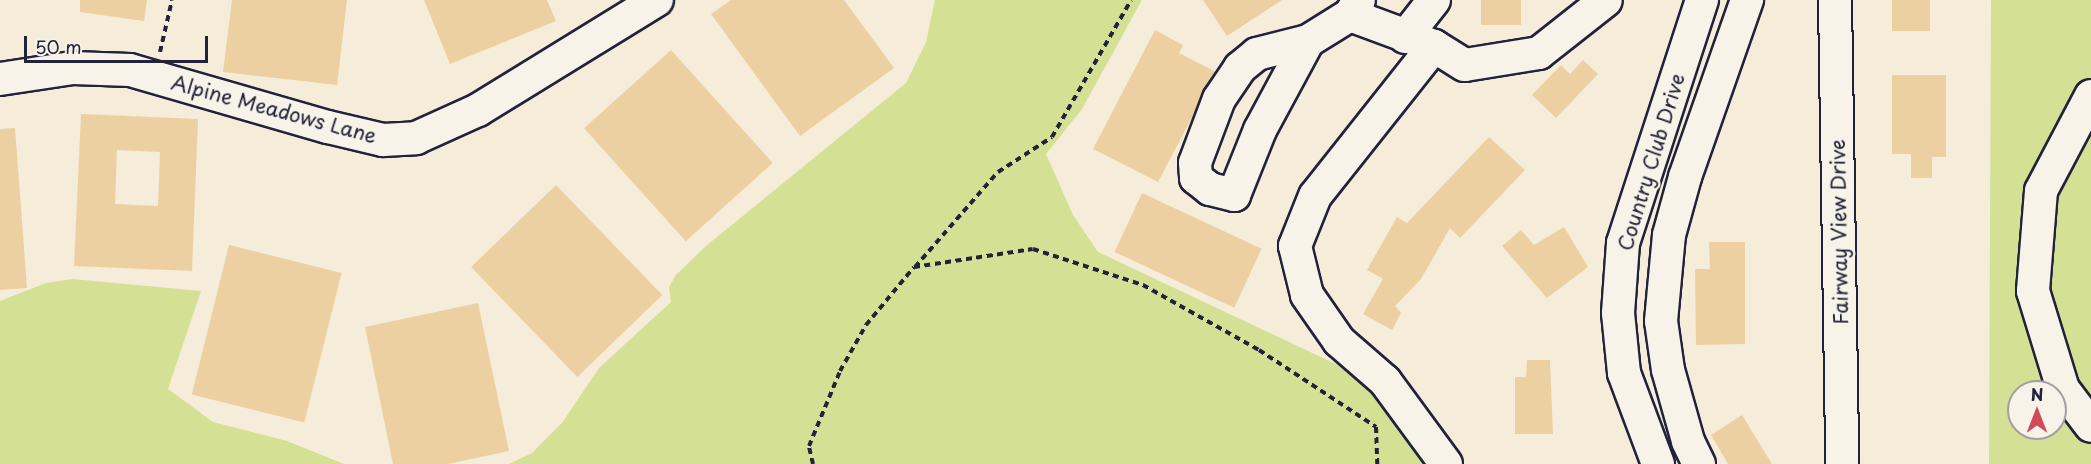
<!DOCTYPE html>
<style>
body{margin:0}
#map{position:relative;width:2091px;height:464px;overflow:hidden;background:#f5ecda;font-family:"Playpen Sans",sans-serif}
div>[style]{position:absolute}
.green>*{inset:0;background:#d4e194}
.building>*{inset:0;background:#edd0a1;transform-origin:0 0}
.path>*{height:4px;margin-top:-2px;transform-origin:0;background:repeating-linear-gradient(90deg,#22223b 0 6px,transparent 0 10.5px)}
.roads{filter:drop-shadow(2px 0 #22223b) drop-shadow(-2px 0 #22223b) drop-shadow(0 2px #22223b) drop-shadow(0 -2px #22223b)}
.minor>*{height:32px;margin:-16px;padding:0 16px;transform-origin:16px;border-radius:16px;background:#f7f3e8}
span{translate:-50% -50%;white-space:nowrap;text-align:center;line-height:1.15;-webkit-text-stroke:4.5px #f7f3e8;paint-order:stroke}
.street-label{font-size:20px;color:#22223b}
.north{position:absolute;left:2007px;top:380px;width:60px;height:60px;box-sizing:border-box;background:#f7f3e8;border:2px solid #a29fa3;border-radius:50%;rotate:0deg;font-size:16px;font-weight:700;line-height:24px;text-align:center;color:#22223b}
.north::after{content:'';display:block;margin:auto;width:21px;height:27px;background:#d1495b;clip-path:polygon(50% 0,100% 100%,50% 72%,0 100%)}
.scale{position:absolute;left:24px;top:36px;width:184px;height:27px;box-sizing:border-box;border:3px solid #22223b;border-top:0;padding-left:8px;font-size:18px;line-height:21px;white-space:nowrap;color:#22223b;-webkit-text-stroke:4px #f7f3e8;paint-order:stroke}
</style>
<div id="map">
<div class="green">
<i style="clip-path:polygon(935px 0,1142px 0,1082px 109px,1046px 154px,1073px 215px,1098px 252px,1342px 367px,1386px 396px,1434px 464px,509px 464px,532px 453px,562px 423px,599px 368px,671px 302px,669px 287px,676px 275px,706px 246px,906px 83px,926px 42px)"></i>
<i style="clip-path:polygon(evenodd,1991px 0,2091px 0,2091px 464px,1989px 464px,1991px 0,2019px 392px,2055px 392px,2055px 428px,2019px 428px,2019px 392px)"></i>
<i style="clip-path:polygon(72px 279px,201px 291px,168px 389px,213px 422px,287px 441px,344px 464px,0 464px,0 301px,46px 283px)"></i>
</div>
<div class="building">
<i style="clip-path:polygon(80px 0,147px 0,144px 21px,80px 12px)"></i>
<i style="clip-path:polygon(232px 0,347px 0,337px 85px,223px 72px)"></i>
<i style="clip-path:polygon(424px 0,547px 0,556px 21px,450px 64px)"></i>
<i style="clip-path:polygon(731px 0,844px 0,894px 68px,800px 136px,711px 14px)"></i>
<i style="clip-path:polygon(1203px 0,1282px 0,1227px 36px)"></i>
<i style="left:1481px;top:0;width:40px;height:25px"></i>
<i style="left:1892px;top:0;width:38px;height:31px"></i>
<i style="clip-path:polygon(1155px 30px,1183px 45px,1179px 53px,1216px 72px,1158px 182px,1093px 149px)"></i>
<i style="left:671px;top:50px;width:152px;height:117px;rotate:48deg"></i>
<i style="clip-path:polygon(1583px 60px,1598px 74px,1556px 118px,1532px 95px,1561px 65px,1570px 74px)"></i>
<i style="clip-path:polygon(1892px 75px,1946px 75px,1946px 157px,1932px 157px,1932px 178px,1911px 178px,1911px 154px,1892px 154px)"></i>
<i style="clip-path:polygon(evenodd,81px 114px,198px 119px,192px 271px,74px 266px,81px 114px,117px 150px,160px 152px,158px 206px,115px 204px,117px 150px)"></i>
<i style="clip-path:polygon(15px 128px,27px 288px,0 290px,0 129px)"></i>
<i style="clip-path:polygon(1489px 137px,1525px 170px,1460px 238px,1450px 228px,1421px 279px,1395px 306px,1401px 313px,1392px 330px,1363px 314px,1383px 279px,1367px 270px,1397px 217px,1407px 223px)"></i>
<i style="left:556px;top:185px;width:153px;height:118px;rotate:46deg"></i>
<i style="left:1142px;top:193px;width:132px;height:65px;rotate:25deg"></i>
<i style="clip-path:polygon(1564px 227px,1588px 267px,1547px 298px,1502px 246px,1521px 230px,1534px 245px)"></i>
<i style="clip-path:polygon(1709px 242px,1745px 242px,1745px 344px,1696px 345px,1695px 269px,1710px 269px)"></i>
<i style="left:229px;top:245px;width:116px;height:154px;rotate:14deg"></i>
<i style="clip-path:polygon(478px 303px,509px 451px,448px 464px,393px 464px,365px 327px)"></i>
<i style="clip-path:polygon(1527px 360px,1550px 360px,1553px 434px,1515px 434px,1515px 377px,1526px 377px)"></i>
<i style="clip-path:polygon(1742px 415px,1772px 464px,1728px 464px,1711px 435px)"></i>
</div>
<div class="path">
<i style="left:160px;top:52px;width:53px;rotate:-77deg"></i>
<i style="left:915px;top:267px;width:126px;rotate:-48.9deg"></i>
<i style="left:998px;top:172px;width:64px;rotate:-32.9deg"></i>
<i style="left:1052px;top:137px;width:158px;rotate:-60deg"></i>
<i style="left:813px;top:464px;width:18px;rotate:-103deg"></i>
<i style="left:809px;top:446px;width:81px;rotate:-67.5deg"></i>
<i style="left:840px;top:371px;width:53px;rotate:-60.5deg"></i>
<i style="left:866px;top:325px;width:75px;rotate:-50.4deg"></i>
<i style="left:914px;top:267px;width:120px;rotate:-8.6deg"></i>
<i style="left:1033px;top:249px;width:116px;rotate:18.1deg"></i>
<i style="left:1143px;top:285px;width:133px;rotate:29.3deg"></i>
<i style="left:1259px;top:350px;width:140px;rotate:33.3deg"></i>
<i style="left:1376px;top:427px;width:37px;rotate:88deg"></i>
</div>
<div class="roads">
<div class="minor">
<i style="left:1835px;top:0;width:464px;rotate:89.1deg"></i>
<i style="left:1350px;top:15px;width:90px;rotate:20.3deg"></i>
<i style="left:1434px;top:46px;width:191px;rotate:128.4deg"></i>
<i style="left:1315px;top:196px;width:54px;rotate:111.8deg"></i>
<i style="left:1295px;top:246px;width:50px;rotate:76.2deg"></i>
<i style="left:1307px;top:295px;width:56px;rotate:55.2deg"></i>
<i style="left:1339px;top:341px;width:61px;rotate:41deg"></i>
<i style="left:1385px;top:381px;width:103px;rotate:53.7deg"></i>
<i style="left:1405px;top:37px;width:47px;rotate:-51.9deg"></i>
<i style="left:1308px;top:41px;width:53px;rotate:165.7deg"></i>
<i style="left:1257px;top:54px;width:22px;rotate:141deg"></i>
<i style="left:1240px;top:68px;width:37px;rotate:124deg"></i>
<i style="left:1219px;top:99px;width:68px;rotate:110.6deg"></i>
<i style="left:1195px;top:163px;width:15px;rotate:86deg"></i>
<i style="left:1196px;top:178px;width:18px;rotate:38deg"></i>
<i style="left:1210px;top:189px;width:25px;rotate:14deg"></i>
<i style="left:1234px;top:195px;width:70px;rotate:-68.2deg"></i>
<i style="left:1260px;top:130px;width:101px;rotate:-61.7deg"></i>
<i style="left:1308px;top:41px;width:49px;rotate:-31.8deg"></i>
<i style="left:1350px;top:15px;width:17px;rotate:-59deg"></i>
<i style="left:1434px;top:46px;width:36px;rotate:32deg"></i>
<i style="left:1465px;top:65px;width:75px;rotate:-9.2deg"></i>
<i style="left:1539px;top:53px;width:85px;rotate:-38.3deg"></i>
<i style="left:0;top:79px;width:74px;rotate:-8.6deg"></i>
<i style="left:73px;top:68px;width:57px;rotate:2deg"></i>
<i style="left:130px;top:70px;width:206px;rotate:16.1deg"></i>
<i style="left:328px;top:127px;width:57px;rotate:13.3deg"></i>
<i style="left:383px;top:140px;width:33px;rotate:-3deg"></i>
<i style="left:416px;top:138px;width:68px;rotate:-24.3deg"></i>
<i style="left:478px;top:110px;width:210px;rotate:-31.6deg"></i>
<i style="left:2091px;top:96px;width:107px;rotate:117.8deg"></i>
<i style="left:2041px;top:191px;width:100px;rotate:94.6deg"></i>
<i style="left:2033px;top:291px;width:102px;rotate:73deg"></i>
<i style="left:2063px;top:389px;width:46px;rotate:52.9deg"></i>
<i style="left:1658px;top:464px;width:97px;rotate:-110.5deg"></i>
<i style="left:1624px;top:373px;width:60px;rotate:-95.7deg"></i>
<i style="left:1618px;top:313px;width:70px;rotate:-85.9deg"></i>
<i style="left:1623px;top:243px;width:256px;rotate:-72deg"></i>
<i style="left:1699px;top:464px;width:25px;rotate:-116deg"></i>
<i style="left:1688px;top:441px;width:74px;rotate:-105.7deg"></i>
<i style="left:1668px;top:370px;width:49px;rotate:-98.1deg"></i>
<i style="left:1661px;top:321px;width:86px;rotate:-84.7deg"></i>
<i style="left:1669px;top:235px;width:60px;rotate:-74.6deg"></i>
<i style="left:1685px;top:177px;width:188px;rotate:-70.7deg"></i>
</div>
</div>
<div class="street-label">
<span style="left:274px;top:109px;rotate:15deg">Alpine Meadows Lane</span>
<span style="left:1651px;top:162px;rotate:-73deg">Country Club Drive</span>
<span style="left:1839px;top:232px;rotate:-91deg">Fairway View Drive</span>
</div>
<div class="north">N</div>
<div class="scale">50 m</div>
</div>
